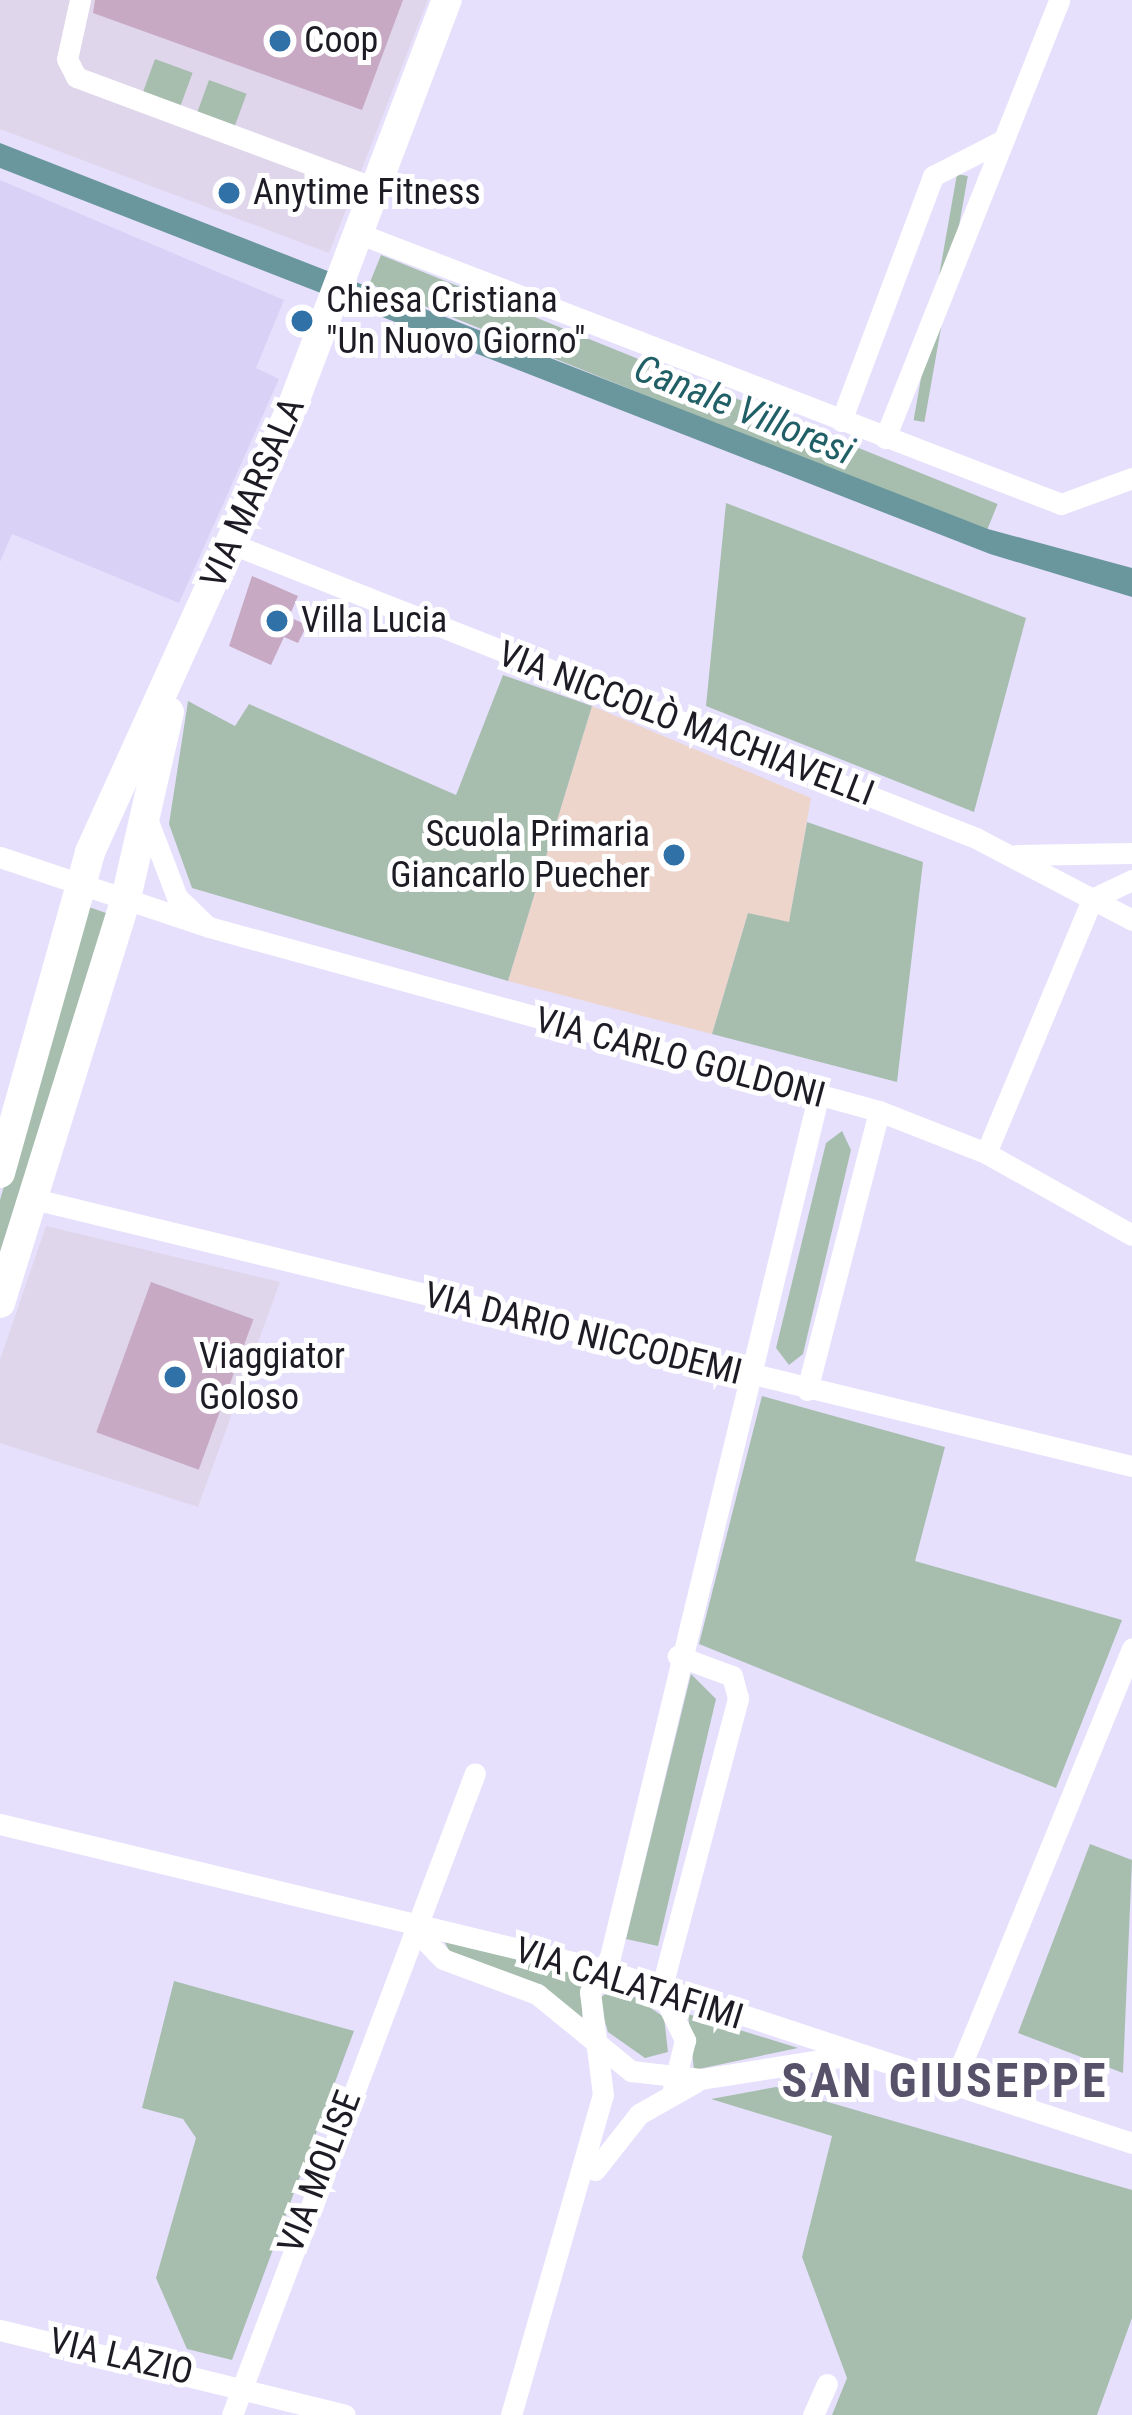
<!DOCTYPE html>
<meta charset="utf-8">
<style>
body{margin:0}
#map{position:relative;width:1132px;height:2415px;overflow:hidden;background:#e6e0fd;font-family:"Roboto Condensed",sans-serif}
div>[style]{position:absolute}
.commercial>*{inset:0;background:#dfd6eb}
.built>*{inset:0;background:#dad2f6}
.education>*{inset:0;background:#edd5cc}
.green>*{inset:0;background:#a7beaf;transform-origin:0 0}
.water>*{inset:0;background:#6a979d}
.building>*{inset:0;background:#c7a9c3;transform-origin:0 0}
.street>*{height:21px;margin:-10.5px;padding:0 10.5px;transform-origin:10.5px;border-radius:10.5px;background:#fff}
.secondary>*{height:30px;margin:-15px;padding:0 15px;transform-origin:15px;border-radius:15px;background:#fff}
.dots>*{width:33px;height:33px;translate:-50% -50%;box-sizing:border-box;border:6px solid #fff;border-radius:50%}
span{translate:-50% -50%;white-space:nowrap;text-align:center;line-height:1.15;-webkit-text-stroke:10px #fff;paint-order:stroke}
.poi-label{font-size:36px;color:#1e1b25}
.left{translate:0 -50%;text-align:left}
.right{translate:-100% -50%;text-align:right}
.street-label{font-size:36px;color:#1e1b25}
.water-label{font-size:39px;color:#215f67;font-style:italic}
.district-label{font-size:48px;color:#57516a;font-weight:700;letter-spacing:3px}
</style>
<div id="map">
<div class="commercial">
<i style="clip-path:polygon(0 0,428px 0,329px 253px,0 129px)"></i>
<i style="clip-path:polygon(46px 1226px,280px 1282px,198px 1507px,0 1443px,0 1360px)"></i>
</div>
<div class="built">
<i style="clip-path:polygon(0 180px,284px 300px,256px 368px,279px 379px,179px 603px,12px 534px,0 562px)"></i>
</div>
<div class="education">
<i style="clip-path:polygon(592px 706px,811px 798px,789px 923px,748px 913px,712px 1034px,508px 981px)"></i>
</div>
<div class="green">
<i style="left:155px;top:59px;width:40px;height:35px;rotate:20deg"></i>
<i style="left:209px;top:80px;width:40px;height:35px;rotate:20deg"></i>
<i style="left:957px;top:174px;width:11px;height:250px;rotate:10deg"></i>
<i style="left:381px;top:255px;width:665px;height:31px;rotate:22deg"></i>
<i style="clip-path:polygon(726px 503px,1026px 618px,974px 812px,706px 706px)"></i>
<i style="clip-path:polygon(503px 675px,592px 706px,508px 981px,192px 888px,169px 824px,188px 701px,235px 726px,249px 704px,456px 795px)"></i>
<i style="clip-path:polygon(807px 822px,923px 862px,897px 1082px,712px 1034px,748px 913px,789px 922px)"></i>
<i style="clip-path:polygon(86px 906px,109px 914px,0 1252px,0 1200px)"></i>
<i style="clip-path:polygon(842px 1131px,851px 1150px,803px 1354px,789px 1365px,776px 1348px,826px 1143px)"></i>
<i style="clip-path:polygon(762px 1396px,945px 1447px,915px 1561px,1122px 1620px,1056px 1788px,699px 1644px)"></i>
<i style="clip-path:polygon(691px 1674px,716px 1699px,658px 1946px,626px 1939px)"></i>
<i style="clip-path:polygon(1090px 1844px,1132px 1860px,1123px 2073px,1018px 2033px)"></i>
<i style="clip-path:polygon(444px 1940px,584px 1976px,582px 2023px,533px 1982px,451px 1955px)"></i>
<i style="clip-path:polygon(174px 1981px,354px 2031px,232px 2360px,187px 2349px,156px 2278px,196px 2138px,183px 2119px,142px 2108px)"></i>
<i style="clip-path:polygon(618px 1986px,664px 2017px,668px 2052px,645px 2058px,608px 2032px,598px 1999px)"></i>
<i style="clip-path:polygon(688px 2014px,798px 2048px,694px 2070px)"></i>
<i style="clip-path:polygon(776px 2087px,1132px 2190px,1132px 2318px,1097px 2415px,832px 2415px,847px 2378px,802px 2257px,832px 2136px,711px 2099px)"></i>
</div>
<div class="water">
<i style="clip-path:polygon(0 143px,988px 529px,1132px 568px,1132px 597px,990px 554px,0 168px)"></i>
</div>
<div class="building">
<i style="clip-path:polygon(95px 0,403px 0,362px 110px,93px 13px)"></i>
<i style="clip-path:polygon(252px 576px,298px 596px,289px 617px,307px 625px,298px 643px,284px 637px,271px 665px,229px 646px)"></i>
<i style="left:151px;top:1282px;width:109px;height:160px;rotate:20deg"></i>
</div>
<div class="street">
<i style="left:80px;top:0;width:60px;rotate:102.4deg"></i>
<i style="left:67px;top:59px;width:20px;rotate:63deg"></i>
<i style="left:76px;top:77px;width:321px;rotate:20.4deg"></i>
<i style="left:360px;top:234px;width:751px;rotate:21.06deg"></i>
<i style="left:1061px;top:504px;width:76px;rotate:-20.1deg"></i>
<i style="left:841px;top:421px;width:262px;rotate:-69.4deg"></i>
<i style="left:933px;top:176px;width:76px;rotate:-27.2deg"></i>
<i style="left:885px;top:438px;width:471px;rotate:-68.3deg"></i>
<i style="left:232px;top:544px;width:800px;rotate:21.56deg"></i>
<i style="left:976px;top:838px;width:176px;rotate:27.7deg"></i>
<i style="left:146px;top:816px;width:87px;rotate:69.1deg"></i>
<i style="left:177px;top:897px;width:37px;rotate:44deg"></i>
<i style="left:1017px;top:855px;width:115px;rotate:-1deg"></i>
<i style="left:0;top:857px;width:220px;rotate:18.5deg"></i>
<i style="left:209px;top:927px;width:695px;rotate:15.36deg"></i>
<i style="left:879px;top:1111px;width:115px;rotate:21.4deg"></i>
<i style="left:986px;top:1153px;width:167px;rotate:29.3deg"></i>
<i style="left:986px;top:1153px;width:275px;rotate:-67.3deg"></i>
<i style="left:1092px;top:899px;width:44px;rotate:-25.4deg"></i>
<i style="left:34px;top:1199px;width:1130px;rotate:13.67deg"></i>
<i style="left:807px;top:1390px;width:288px;rotate:-75.5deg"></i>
<i style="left:0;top:1824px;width:623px;rotate:13.55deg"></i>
<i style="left:606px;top:1970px;width:554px;rotate:18.21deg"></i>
<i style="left:417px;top:1932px;width:37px;rotate:46deg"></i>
<i style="left:443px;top:1959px;width:100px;rotate:20.4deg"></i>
<i style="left:537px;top:1994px;width:122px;rotate:39.3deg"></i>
<i style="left:631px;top:2071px;width:70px;rotate:6.5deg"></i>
<i style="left:701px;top:2079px;width:141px;rotate:-9deg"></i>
<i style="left:661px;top:1990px;width:302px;rotate:-75.2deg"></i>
<i style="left:738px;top:1698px;width:23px;rotate:-105deg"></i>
<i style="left:732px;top:1676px;width:58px;rotate:-159.7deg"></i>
<i style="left:661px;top:1991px;width:55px;rotate:63.9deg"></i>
<i style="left:685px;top:2040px;width:50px;rotate:103.8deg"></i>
<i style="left:953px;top:2085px;width:472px;rotate:-67.7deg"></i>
<i style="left:595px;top:2170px;width:71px;rotate:-51.8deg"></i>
<i style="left:639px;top:2114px;width:65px;rotate:-29.3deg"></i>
<i style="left:0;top:2330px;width:355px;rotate:13.8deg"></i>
<i style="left:232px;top:2415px;width:686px;rotate:-69.27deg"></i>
<i style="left:511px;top:2415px;width:333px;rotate:-74deg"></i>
<i style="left:603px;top:2095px;width:104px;rotate:-97.2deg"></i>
<i style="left:590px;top:1992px;width:40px;rotate:-60.3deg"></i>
<i style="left:610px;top:1957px;width:885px;rotate:-76.4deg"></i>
<i style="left:813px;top:2415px;width:34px;rotate:-66deg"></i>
</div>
<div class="secondary">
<i style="left:0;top:1173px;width:333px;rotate:-74.3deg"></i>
<i style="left:90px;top:852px;width:494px;rotate:-65.6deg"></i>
<i style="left:294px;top:402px;width:430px;rotate:-69.2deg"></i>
<i style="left:0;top:1303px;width:424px;rotate:-72.7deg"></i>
<i style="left:126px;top:898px;width:191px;rotate:-77deg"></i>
</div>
<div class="dots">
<i style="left:280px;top:41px;background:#3071a7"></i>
<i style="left:229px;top:193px;background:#3071a7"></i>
<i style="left:302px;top:321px;background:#3071a7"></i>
<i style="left:277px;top:621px;background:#3071a7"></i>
<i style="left:674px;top:855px;background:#3071a7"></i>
<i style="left:175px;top:1377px;background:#3071a7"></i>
</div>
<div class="poi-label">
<span class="left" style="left:304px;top:41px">Coop</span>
<span class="left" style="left:253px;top:193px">Anytime Fitness</span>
<span class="left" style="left:326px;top:321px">Chiesa Cristiana<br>"Un Nuovo Giorno"</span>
<span class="left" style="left:301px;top:621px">Villa Lucia</span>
<span class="right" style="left:650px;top:855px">Scuola Primaria<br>Giancarlo Puecher</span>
<span class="left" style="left:199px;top:1377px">Viaggiator<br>Goloso</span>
</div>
<div class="street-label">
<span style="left:253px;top:493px;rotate:-66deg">VIA MARSALA</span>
<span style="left:686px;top:724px;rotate:21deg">VIA NICCOLÒ MACHIAVELLI</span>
<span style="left:680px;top:1058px;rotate:15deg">VIA CARLO GOLDONI</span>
<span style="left:583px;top:1334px;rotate:14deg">VIA DARIO NICCODEMI</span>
<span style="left:629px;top:1984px;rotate:17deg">VIA CALATAFIMI</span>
<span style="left:320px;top:2172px;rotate:-69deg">VIA MOLISE</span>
<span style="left:121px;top:2357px;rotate:13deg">VIA LAZIO</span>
</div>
<div class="water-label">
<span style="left:744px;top:410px;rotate:22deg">Canale Villoresi</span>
</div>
<div class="district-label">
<span style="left:945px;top:2081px">SAN GIUSEPPE</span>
</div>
</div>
